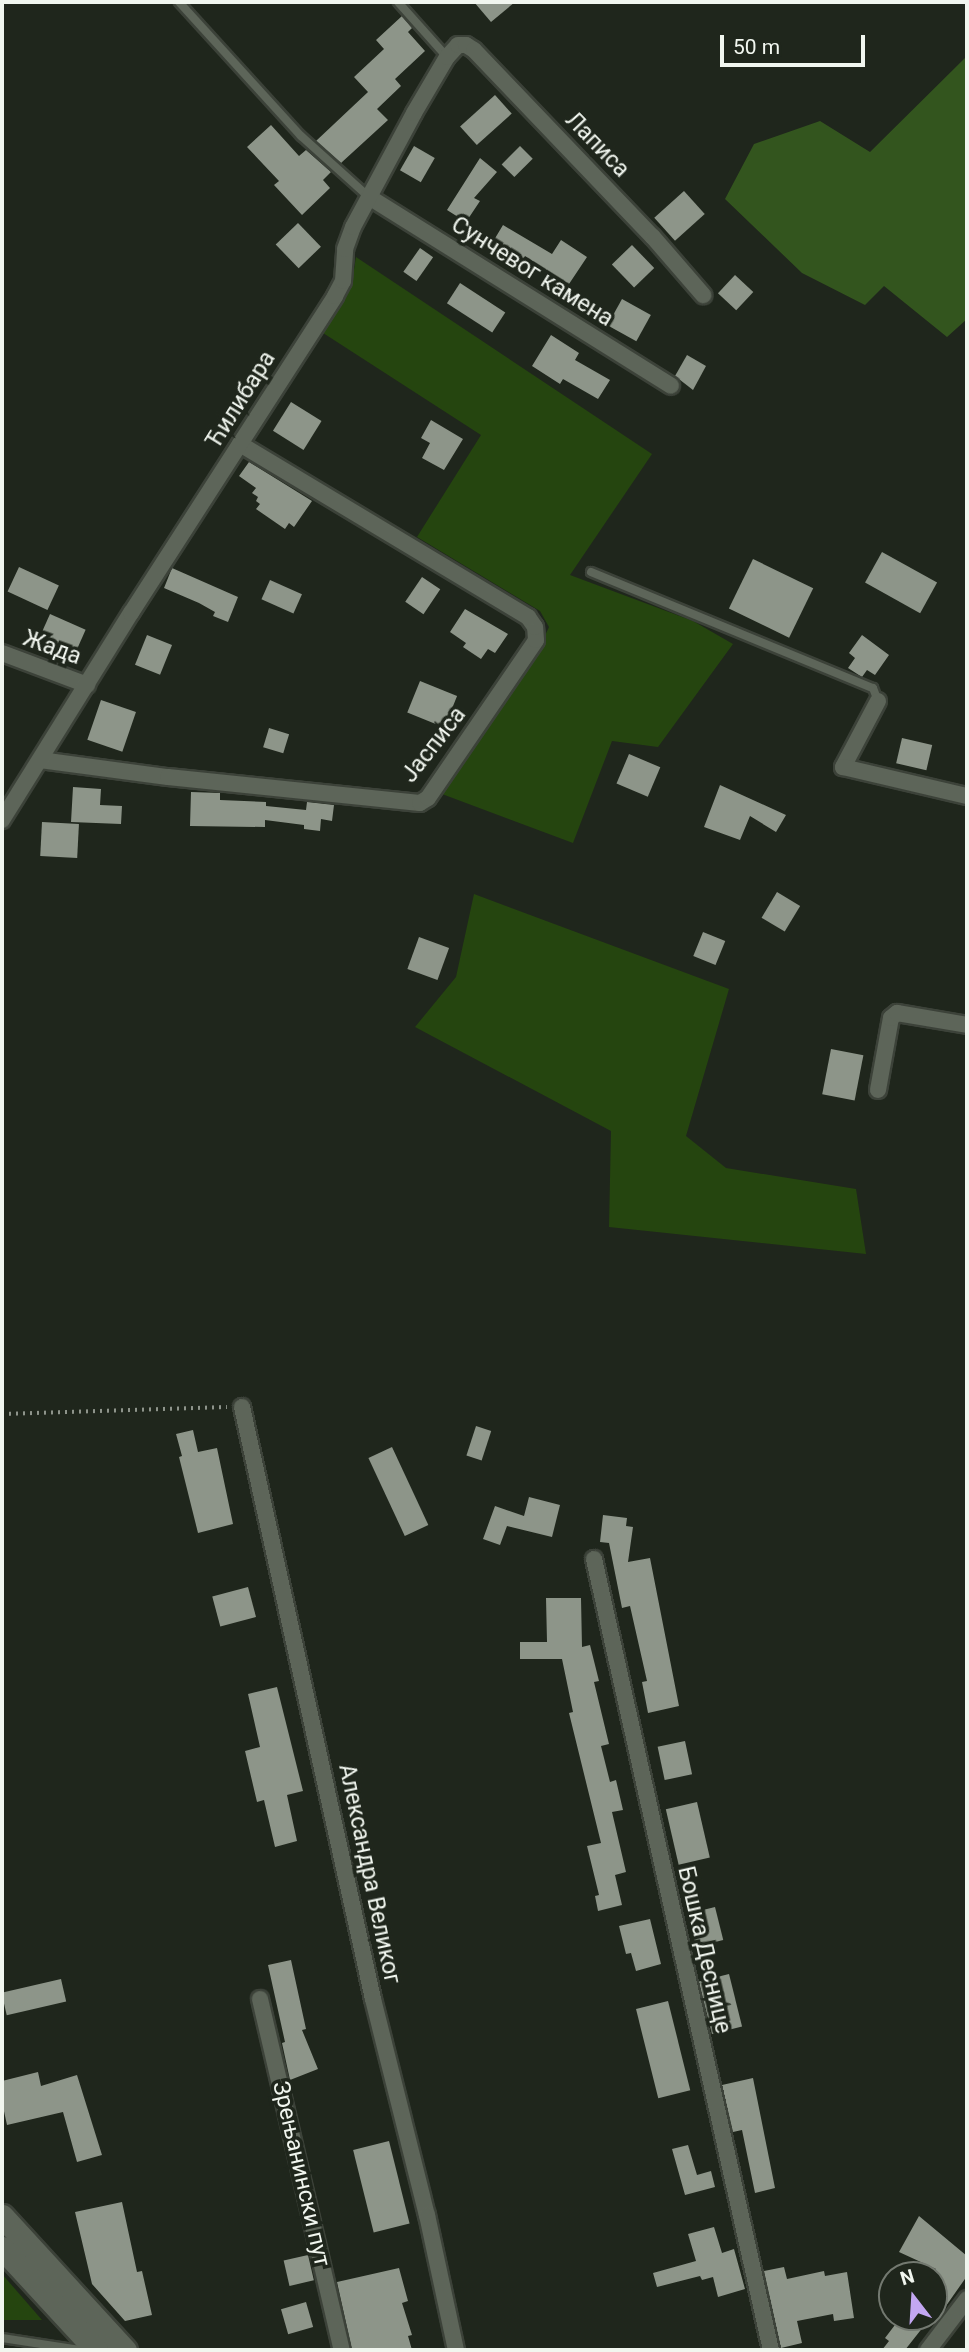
<!DOCTYPE html>
<meta charset="utf-8">
<style>
body{margin:0}
#map{position:relative;width:969px;height:2352px;overflow:hidden;background:#1f261c;font-family:Roboto,sans-serif}
div>[style]{position:absolute}
.green>*{inset:0;background:#25450f}
.forest>*{inset:0;background:#33551e}
.building>*{inset:0;background:#8d9589;transform-origin:0 0}
.path>*{height:3.5px;margin-top:-1.75px;transform-origin:0;background:repeating-linear-gradient(90deg,#8e948b 0 2px,transparent 0 7px)}
.roads{filter:drop-shadow(2px 0 #3c4239) drop-shadow(-2px 0 #3c4239) drop-shadow(0 2px #3c4239) drop-shadow(0 -2px #3c4239)}
.lane>*{height:8px;margin:-4px;padding:0 4px;transform-origin:4px;border-radius:4px;background:#5d6559}
.street>*{height:16px;margin:-8px;padding:0 8px;transform-origin:8px;border-radius:8px;background:#5d6559}
.secondary>*{height:23px;margin:-11.5px;padding:0 11.5px;transform-origin:11.5px;border-radius:11.5px;background:#5d6559}
span{translate:-50% -50%;white-space:nowrap;text-align:center;line-height:1.15;-webkit-text-stroke:7px #1f261c;paint-order:stroke}
.street-label{font-size:23px;color:#f1f6ef}
.frame{position:absolute;inset:0;border:4px solid #f1f6ef;pointer-events:none}
.north{position:absolute;left:878px;top:2261px;width:70px;height:70px;box-sizing:border-box;background:#1f261c;border:2px solid #737970;border-radius:50%;rotate:343deg;font-size:19px;font-weight:700;line-height:28px;text-align:center;color:#f1f6ef}
.north::after{content:'';display:block;margin:auto;width:24px;height:32px;background:#c3a7f2;clip-path:polygon(50% 0,100% 100%,50% 72%,0 100%)}
.scale{position:absolute;left:720px;top:35px;width:145px;height:32px;box-sizing:border-box;border:4px solid #f1f6ef;border-top:0;padding-left:9px;font-size:21px;line-height:24px;white-space:nowrap;color:#f1f6ef;-webkit-text-stroke:5px #1f261c;paint-order:stroke}
</style>
<div id="map">
<div class="green">
<i style="clip-path:polygon(356px 257px,652px 454px,570px 575px,693px 621px,733px 644px,658px 747px,612px 741px,573px 843px,442px 794px,536px 655px,549px 627px,540px 611px,417px 537px,481px 435px,320px 331px,353px 276px)"></i>
<i style="clip-path:polygon(474px 894px,729px 989px,686px 1136px,726px 1168px,856px 1189px,866px 1254px,609px 1227px,611px 1131px,415px 1027px,456px 977px)"></i>
<i style="clip-path:polygon(2px 2274px,42px 2320px,2px 2320px)"></i>
</div>
<div class="forest">
<i style="clip-path:polygon(967px 56px,967px 319px,947px 337px,884px 286px,865px 305px,802px 273px,725px 199px,754px 144px,820px 121px,870px 152px)"></i>
</div>
<div class="building">
<i style="clip-path:polygon(474px 2px,515px 2px,491px 22px)"></i>
<i style="clip-path:polygon(402px 16px,412px 28px,408px 32px,425px 51px,395px 79px,401px 86px,377px 109px,388px 120px,341px 163px,316px 141px,368px 92px,354px 77px,384px 49px,376px 40px)"></i>
<i style="left:495px;top:95px;width:25px;height:47px;rotate:48deg"></i>
<i style="clip-path:polygon(271px 125px,299px 156px,306px 150px,331px 172px,323px 180px,330px 188px,302px 215px,274px 185px,279px 181px,247px 147px)"></i>
<i style="left:414px;top:146px;width:24px;height:28px;rotate:30deg"></i>
<i style="left:520px;top:146px;width:18px;height:26px;rotate:45deg"></i>
<i style="clip-path:polygon(480px 158px,497px 172px,474px 198px,480px 201px,466px 222px,447px 210px)"></i>
<i style="left:684px;top:191px;width:31px;height:40px;rotate:48deg"></i>
<i style="left:298px;top:223px;width:33px;height:31px;rotate:46deg"></i>
<i style="clip-path:polygon(503px 225px,552px 254px,561px 240px,587px 257px,569px 284px,525px 256px,521px 263px,491px 245px)"></i>
<i style="left:632px;top:245px;width:32px;height:28px;rotate:46deg"></i>
<i style="left:420px;top:248px;width:16px;height:29px;rotate:35deg"></i>
<i style="left:735px;top:275px;width:25px;height:25px;rotate:43deg"></i>
<i style="left:460px;top:283px;width:54px;height:24px;rotate:33deg"></i>
<i style="left:622px;top:299px;width:33px;height:30px;rotate:29deg"></i>
<i style="clip-path:polygon(551px 335px,579px 353px,575px 360px,610px 380px,598px 399px,563px 379px,560px 384px,532px 366px)"></i>
<i style="clip-path:polygon(687px 355px,706px 366px,693px 390px,675px 376px)"></i>
<i style="left:291px;top:402px;width:36px;height:34px;rotate:32deg"></i>
<i style="clip-path:polygon(431px 420px,463px 439px,444px 470px,422px 458px,430px 443px,421px 438px)"></i>
<i style="clip-path:polygon(249px 462px,312px 501px,294px 527px,289px 523px,285px 529px,256px 509px,260px 504px,256px 501px,258px 497px,252px 493px,256px 488px,239px 476px)"></i>
<i style="left:882px;top:552px;width:63px;height:35px;rotate:29deg"></i>
<i style="left:753px;top:559px;width:67px;height:55px;rotate:26deg"></i>
<i style="left:19px;top:567px;width:44px;height:27px;rotate:25deg"></i>
<i style="clip-path:polygon(172px 568px,238px 597px,228px 622px,213px 616px,215px 612px,199px 603px,164px 588px)"></i>
<i style="left:422px;top:577px;width:22px;height:30px;rotate:34deg"></i>
<i style="left:270px;top:580px;width:35px;height:21px;rotate:24deg"></i>
<i style="clip-path:polygon(465px 609px,508px 634px,495px 653px,488px 649px,481px 659px,463px 647px,466px 643px,450px 632px)"></i>
<i style="left:50px;top:614px;width:39px;height:34px;rotate:24deg"></i>
<i style="left:147px;top:635px;width:27px;height:32px;rotate:22deg"></i>
<i style="clip-path:polygon(862px 635px,889px 655px,875px 675px,867px 670px,862px 677px,848px 668px,855px 658px,849px 653px)"></i>
<i style="left:420px;top:681px;width:40px;height:34px;rotate:22deg"></i>
<i style="left:101px;top:700px;width:37px;height:42px;rotate:19deg"></i>
<i style="left:269px;top:728px;width:21px;height:20px;rotate:17deg"></i>
<i style="left:902px;top:738px;width:31px;height:26px;rotate:13deg"></i>
<i style="left:629px;top:754px;width:34px;height:32px;rotate:23deg"></i>
<i style="clip-path:polygon(720px 785px,786px 815px,776px 832px,750px 816px,740px 840px,704px 827px)"></i>
<i style="clip-path:polygon(73px 787px,101px 789px,100px 805px,122px 806px,121px 824px,71px 822px)"></i>
<i style="clip-path:polygon(191px 792px,220px 793px,220px 800px,266px 802px,266px 806px,306px 810px,307px 802px,334px 805px,332px 821px,321px 819px,320px 831px,304px 829px,304px 825px,265px 820px,265px 827px,190px 826px)"></i>
<i style="left:42px;top:822px;width:37px;height:34px;rotate:3deg"></i>
<i style="left:777px;top:892px;width:27px;height:30px;rotate:31deg"></i>
<i style="left:703px;top:932px;width:24px;height:26px;rotate:22deg"></i>
<i style="left:419px;top:937px;width:32px;height:34px;rotate:20deg"></i>
<i style="left:831px;top:1049px;width:33px;height:46px;rotate:11deg"></i>
<i style="left:476px;top:1426px;width:16px;height:31px;rotate:18deg"></i>
<i style="clip-path:polygon(193px 1430px,198px 1452px,217px 1448px,233px 1524px,198px 1533px,179px 1457px,182px 1456px,176px 1434px)"></i>
<i style="left:392px;top:1447px;width:86px;height:26px;rotate:65deg"></i>
<i style="clip-path:polygon(529px 1497px,560px 1505px,552px 1537px,507px 1526px,500px 1545px,483px 1539px,495px 1506px,524px 1516px)"></i>
<i style="clip-path:polygon(603px 1515px,627px 1518px,626px 1526px,633px 1527px,628px 1562px,650px 1558px,679px 1706px,648px 1713px,642px 1682px,647px 1681px,630px 1606px,622px 1608px,609px 1543px,600px 1542px)"></i>
<i style="left:248px;top:1587px;width:31px;height:37px;rotate:75deg"></i>
<i style="clip-path:polygon(546px 1598px,581px 1598px,582px 1647px,590px 1645px,599px 1681px,594px 1682px,609px 1744px,601px 1746px,610px 1782px,616px 1780px,623px 1810px,612px 1812px,626px 1872px,615px 1875px,622px 1905px,598px 1911px,595px 1896px,599px 1895px,587px 1846px,601px 1843px,569px 1713px,573px 1712px,562px 1659px,520px 1659px,520px 1642px,547px 1642px)"></i>
<i style="clip-path:polygon(277px 1687px,303px 1791px,287px 1795px,297px 1841px,275px 1847px,264px 1800px,257px 1802px,245px 1751px,260px 1747px,248px 1694px)"></i>
<i style="left:685px;top:1741px;width:34px;height:28px;rotate:78deg"></i>
<i style="left:697px;top:1802px;width:57px;height:32px;rotate:77deg"></i>
<i style="left:715px;top:1907px;width:34px;height:28px;rotate:76deg"></i>
<i style="clip-path:polygon(650px 1919px,661px 1964px,636px 1971px,631px 1953px,626px 1954px,619px 1926px)"></i>
<i style="clip-path:polygon(291px 1960px,306px 2029px,302px 2030px,318px 2069px,290px 2080px,282px 2043px,285px 2042px,268px 1965px)"></i>
<i style="left:729px;top:1974px;width:54px;height:31px;rotate:76deg"></i>
<i style="left:61px;top:1979px;width:23px;height:61px;rotate:77deg"></i>
<i style="left:668px;top:2001px;width:92px;height:33px;rotate:76deg"></i>
<i style="clip-path:polygon(38px 2072px,41px 2086px,77px 2075px,102px 2155px,77px 2162px,63px 2112px,7px 2125px,2px 2102px,2px 2081px)"></i>
<i style="clip-path:polygon(753px 2078px,775px 2188px,755px 2193px,742px 2130px,733px 2132px,722px 2085px)"></i>
<i style="left:389px;top:2141px;width:85px;height:37px;rotate:76deg"></i>
<i style="clip-path:polygon(688px 2145px,697px 2175px,711px 2171px,715px 2187px,685px 2195px,672px 2149px)"></i>
<i style="clip-path:polygon(122px 2202px,137px 2272px,142px 2271px,152px 2315px,125px 2321px,92px 2284px,75px 2212px)"></i>
<i style="clip-path:polygon(919px 2216px,967px 2256px,967px 2276px,934px 2323px,936px 2269px,899px 2252px)"></i>
<i style="clip-path:polygon(714px 2227px,722px 2253px,734px 2249px,745px 2289px,718px 2297px,713px 2277px,702px 2280px,700px 2276px,657px 2287px,653px 2273px,696px 2261px,688px 2234px)"></i>
<i style="left:308px;top:2255px;width:26px;height:25px;rotate:77deg"></i>
<i style="clip-path:polygon(784px 2267px,787px 2279px,824px 2271px,825px 2276px,847px 2272px,854px 2318px,834px 2321px,833px 2314px,797px 2321px,802px 2343px,781px 2348px,764px 2271px)"></i>
<i style="clip-path:polygon(399px 2268px,408px 2301px,402px 2303px,412px 2335px,408px 2336px,412px 2350px,352px 2350px,337px 2282px)"></i>
<i style="left:306px;top:2302px;width:26px;height:26px;rotate:74deg"></i>
<i style="clip-path:polygon(901px 2317px,931px 2317px,905px 2350px,882px 2350px,889px 2341px,885px 2338px)"></i>
</div>
<div class="path">
<i style="left:2px;top:1414px;width:225px;rotate:-1.8deg"></i>
</div>
<div class="roads">
<div class="lane">
<i style="left:179px;top:2px;width:181px;rotate:47.7deg"></i>
<i style="left:301px;top:136px;width:91px;rotate:41.9deg"></i>
<i style="left:398px;top:2px;width:74px;rotate:48.3deg"></i>
<i style="left:591px;top:572px;width:305px;rotate:22.4deg"></i>
<i style="left:873px;top:688px;width:14px;rotate:69deg"></i>
<i style="left:2px;top:2338px;width:79px;rotate:8.7deg"></i>
</div>
<div class="street">
<i style="left:369px;top:197px;width:356px;rotate:32deg"></i>
<i style="left:2px;top:653px;width:91px;rotate:20.6deg"></i>
<i style="left:878px;top:701px;width:75px;rotate:117.9deg"></i>
<i style="left:843px;top:767px;width:127px;rotate:13.2deg"></i>
<i style="left:40px;top:760px;width:129px;rotate:7.6deg"></i>
<i style="left:168px;top:777px;width:253px;rotate:5.9deg"></i>
<i style="left:420px;top:803px;width:9px;rotate:-32deg"></i>
<i style="left:428px;top:798px;width:191px;rotate:-55.6deg"></i>
<i style="left:536px;top:640px;width:13px;rotate:-94deg"></i>
<i style="left:535px;top:627px;width:12px;rotate:-125deg"></i>
<i style="left:528px;top:617px;width:336px;rotate:-149deg"></i>
<i style="left:2px;top:820px;width:244px;rotate:-58.1deg"></i>
<i style="left:131px;top:613px;width:377px;rotate:-57.2deg"></i>
<i style="left:335px;top:296px;width:17px;rotate:-62deg"></i>
<i style="left:343px;top:281px;width:32px;rotate:-86deg"></i>
<i style="left:345px;top:249px;width:23px;rotate:-70deg"></i>
<i style="left:353px;top:227px;width:129px;rotate:-61.8deg"></i>
<i style="left:414px;top:113px;width:65px;rotate:-59.5deg"></i>
<i style="left:447px;top:57px;width:16px;rotate:-47deg"></i>
<i style="left:458px;top:45px;width:8px"></i>
<i style="left:466px;top:45px;width:9px;rotate:32deg"></i>
<i style="left:474px;top:50px;width:259px;rotate:46.3deg"></i>
<i style="left:653px;top:237px;width:77px;rotate:49.2deg"></i>
<i style="left:878px;top:1090px;width:73px;rotate:-79.8deg"></i>
<i style="left:891px;top:1018px;width:8px;rotate:-40deg"></i>
<i style="left:897px;top:1013px;width:71px;rotate:9.7deg"></i>
<i style="left:242px;top:1407px;width:606px;rotate:77.52deg"></i>
<i style="left:373px;top:1999px;width:223px;rotate:76deg"></i>
<i style="left:427px;top:2215px;width:138px;rotate:77.9deg"></i>
<i style="left:594px;top:1559px;width:811px;rotate:77.39deg"></i>
<i style="left:260px;top:1999px;width:360px;rotate:76.9deg"></i>
<i style="left:928px;top:2350px;width:64px;rotate:-52.6deg"></i>
</div>
<div class="secondary">
<i style="left:2px;top:2216px;width:182px;rotate:47.5deg"></i>
<i style="left:2px;top:2248px;width:139px;rotate:47.3deg"></i>
</div>
</div>
<div class="street-label">
<span style="left:597px;top:145px;rotate:46deg">Лаписа</span>
<span style="left:532px;top:272px;rotate:32deg">Сунчевог камена</span>
<span style="left:241px;top:400px;rotate:-58deg">Ћилибара</span>
<span style="left:52px;top:648px;rotate:20deg">Жада</span>
<span style="left:434px;top:745px;rotate:-52deg">Јасписа</span>
<span style="left:369px;top:1874px;rotate:78deg">Александра Великог</span>
<span style="left:704px;top:1950px;rotate:77deg">Бошка Деснице</span>
<span style="left:301px;top:2174px;rotate:77deg">Зрењанински пут</span>
</div>
<div class="frame"></div>
<div class="north">N</div>
<div class="scale">50 m</div>
</div>
